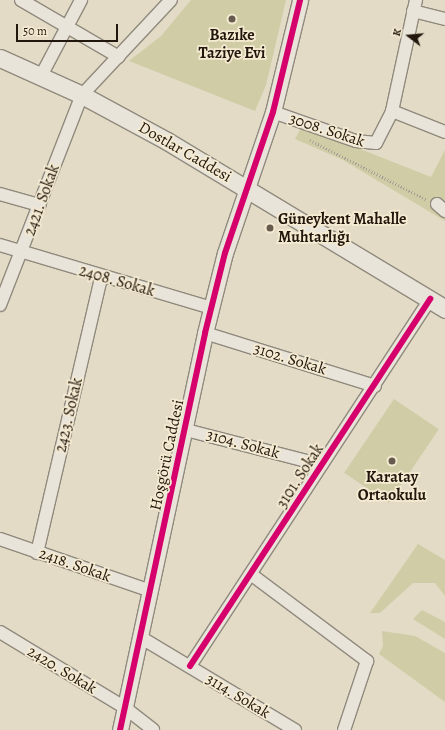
<!DOCTYPE html>
<meta charset="utf-8">
<style>
body{margin:0}
#map{position:relative;width:445px;height:730px;overflow:hidden;background:#e3dbc6;font-family:Alegreya,serif}
div>[style]{position:absolute}
.green>*{inset:0;background:#d0cca6;transform-origin:0 0}
.path>*{height:2.5px;margin-top:-1.25px;transform-origin:0;background:repeating-linear-gradient(90deg,#a29e96 0 1px,transparent 0 3px)}
.roads{filter:drop-shadow(1px 0 #908a7d) drop-shadow(-1px 0 #908a7d) drop-shadow(0 1px #908a7d) drop-shadow(0 -1px #908a7d)}
.minor>*{height:12px;margin:-6px;padding:0 6px;transform-origin:6px;border-radius:6px;background:#e9e4da}
.tertiary>*{height:15px;margin:-7.5px;padding:0 7.5px;transform-origin:7.5px;border-radius:7.5px;background:#e9e4da}
.secondary>*{height:17px;margin:-8.5px;padding:0 8.5px;transform-origin:8.5px;border-radius:8.5px;background:#e9e4da}
.cycleway>*{height:6px;margin:-3px;padding:0 3px;transform-origin:3px;border-radius:3px;background:#d6006c}
.dots>*{width:11px;height:11px;translate:-50% -50%;box-sizing:border-box;border:2px solid #f5ebd2;border-radius:50%}
span{translate:-50% -50%;white-space:nowrap;text-align:center;line-height:1.15;-webkit-text-stroke:3.5px #f5ebd2;paint-order:stroke}
.poi-label{font-size:16px;color:#22170c;font-weight:700}
.left{translate:0 -50%;text-align:left}
.street-label{font-size:16px;color:#22170c}
.north{position:absolute;left:389px;top:16px;width:40px;height:40px;-webkit-text-stroke:3px #f5ebd2;paint-order:stroke;rotate:286deg;font-size:11px;font-weight:700;line-height:16px;text-align:center;color:#22170c}
.north::after{content:'';display:block;margin:auto;width:14px;height:18px;background:#22170c;clip-path:polygon(50% 0,100% 100%,50% 72%,0 100%)}
.scale{position:absolute;left:16px;top:24px;width:102px;height:18px;box-sizing:border-box;border:2px solid #22170c;border-top:0;padding-left:5px;font-size:12px;line-height:14px;white-space:nowrap;color:#22170c;-webkit-text-stroke:3px #f5ebd2;paint-order:stroke}
</style>
<div id="map">
<div class="green">
<i style="clip-path:polygon(191px 0,286px 0,266px 85px,255px 111px,129px 61px,161px 36px)"></i>
<i style="clip-path:polygon(302px 126px,431px 177px,445px 150px,445px 221px,343px 160px,295px 139px)"></i>
<i style="left:394px;top:399px;width:54px;height:89px;rotate:34deg"></i>
<i style="clip-path:polygon(418px 544px,445px 560px,445px 596px,435px 583px,413px 583px,380px 613px,370px 613px)"></i>
<i style="clip-path:polygon(422px 610px,445px 622px,445px 639px,413px 619px)"></i>
<i style="clip-path:polygon(382px 631px,415px 636px,445px 653px,445px 702px,379px 654px,383px 646px)"></i>
</div>
<div class="path">
<i style="left:310px;top:140px;width:131px;rotate:27.1deg"></i>
</div>
<div class="roads">
<div class="minor">
<i style="left:21px;top:0;width:113px;rotate:30.2deg"></i>
<i style="left:413px;top:11px;width:33px;rotate:14deg"></i>
<i style="left:41px;top:76px;width:86px;rotate:-62.2deg"></i>
<i style="left:392px;top:111px;width:57px;rotate:21.6deg"></i>
<i style="left:273px;top:112px;width:88px;rotate:19.3deg"></i>
<i style="left:356px;top:141px;width:20px;rotate:6deg"></i>
<i style="left:376px;top:143px;width:36px;rotate:-63deg"></i>
<i style="left:392px;top:111px;width:114px;rotate:-77.8deg"></i>
<i style="left:0;top:194px;width:41px;rotate:15.8deg"></i>
<i style="left:437px;top:204px;width:11px;rotate:41deg"></i>
<i style="left:0;top:245px;width:221px;rotate:16.6deg"></i>
<i style="left:0;top:305px;width:225px;rotate:-68.7deg"></i>
<i style="left:82px;top:95px;width:130px;rotate:-46.9deg"></i>
<i style="left:205px;top:333px;width:178px;rotate:17.3deg"></i>
<i style="left:186px;top:430px;width:140px;rotate:14.4deg"></i>
<i style="left:0;top:539px;width:160px;rotate:19deg"></i>
<i style="left:37px;top:553px;width:282px;rotate:-76.9deg"></i>
<i style="left:252px;top:575px;width:144px;rotate:36.8deg"></i>
<i style="left:367px;top:661px;width:73px;rotate:108.4deg"></i>
<i style="left:0;top:632px;width:145px;rotate:31.2deg"></i>
<i style="left:124px;top:707px;width:37px;rotate:38deg"></i>
<i style="left:140px;top:637px;width:181px;rotate:31deg"></i>
<i style="left:190px;top:666px;width:439px;rotate:-56.8deg"></i>
</div>
<div class="tertiary">
<i style="left:120px;top:730px;width:406px;rotate:-77.9deg"></i>
<i style="left:205px;top:333px;width:82px;rotate:-76deg"></i>
<i style="left:225px;top:253px;width:149px;rotate:-71.2deg"></i>
<i style="left:273px;top:112px;width:115px;rotate:-76.4deg"></i>
</div>
<div class="secondary">
<i style="left:0;top:58px;width:90px;rotate:24.3deg"></i>
<i style="left:82px;top:95px;width:97px;rotate:28.4deg"></i>
<i style="left:167px;top:141px;width:325px;rotate:31.1deg"></i>
</div>
</div>
<div class="cycleway">
<i style="left:190px;top:666px;width:439px;rotate:-56.8deg"></i>
<i style="left:120px;top:730px;width:406px;rotate:-77.9deg"></i>
<i style="left:205px;top:333px;width:82px;rotate:-76deg"></i>
<i style="left:225px;top:253px;width:149px;rotate:-71.2deg"></i>
<i style="left:273px;top:112px;width:115px;rotate:-76.4deg"></i>
</div>
<div class="dots">
<i style="left:232px;top:19px;background:#665c4d"></i>
<i style="left:270px;top:228px;background:#665c4d"></i>
<i style="left:392px;top:461px;background:#665c4d"></i>
</div>
<div class="poi-label">
<span style="left:232px;top:44px">Bazıke<br>Taziye Evi</span>
<span class="left" style="left:278px;top:228px">Güneykent Mahalle<br>Muhtarlığı</span>
<span style="left:392px;top:486px">Karatay<br>Ortaokulu</span>
</div>
<div class="street-label">
<span style="left:327px;top:130px;rotate:18deg">3008. Sokak</span>
<span style="left:185px;top:152px;rotate:30deg">Dostlar Caddesi</span>
<span style="left:42px;top:200px;rotate:-70deg">2421. Sokak</span>
<span style="left:117px;top:281px;rotate:16deg">2408. Sokak</span>
<span style="left:290px;top:359px;rotate:17deg">3102. Sokak</span>
<span style="left:69px;top:415px;rotate:-77deg">2423. Sokak</span>
<span style="left:243px;top:444px;rotate:15deg">3104. Sokak</span>
<span style="left:167px;top:455px;rotate:-78deg">Hoşgörü Caddesi</span>
<span style="left:300px;top:476px;rotate:-57deg">3101. Sokak</span>
<span style="left:75px;top:565px;rotate:19deg">2418. Sokak</span>
<span style="left:62px;top:670px;rotate:31deg">2420. Sokak</span>
<span style="left:238px;top:696px;rotate:31deg">3114. Sokak</span>
</div>
<div class="north">K</div>
<div class="scale">50 m</div>
</div>
